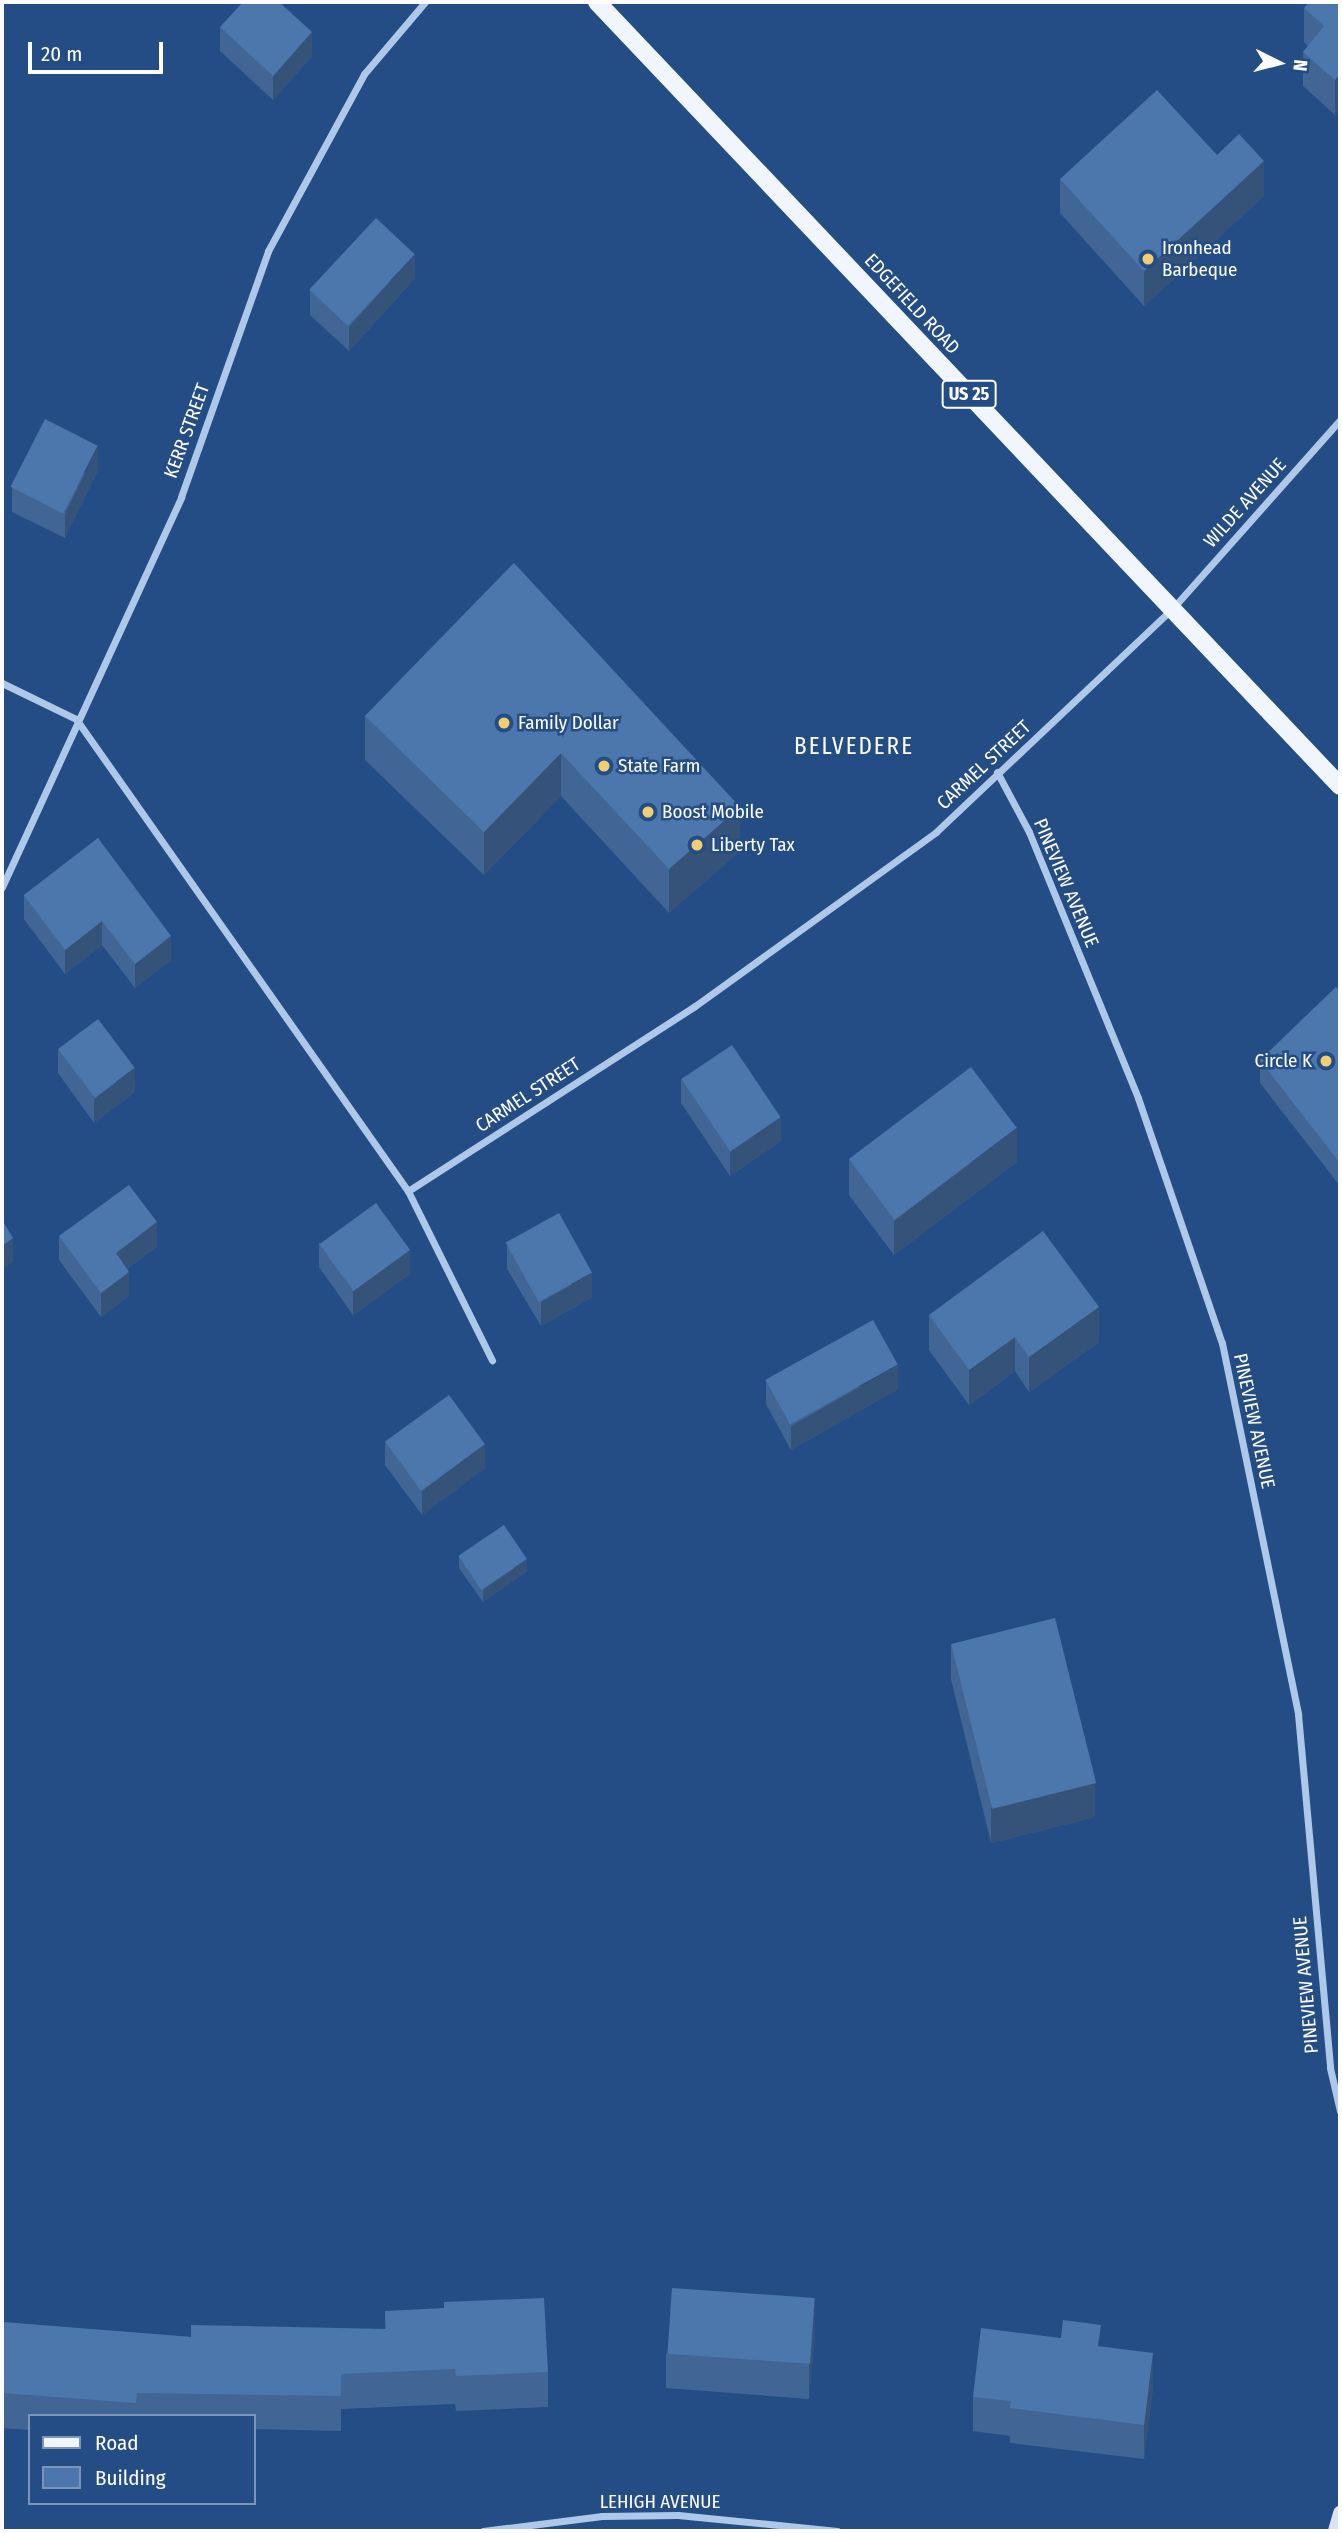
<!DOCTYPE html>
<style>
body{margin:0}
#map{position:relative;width:1342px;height:2533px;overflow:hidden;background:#244d85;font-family:"Fira Sans Condensed",sans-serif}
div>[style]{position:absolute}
.street>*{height:7px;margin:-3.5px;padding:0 3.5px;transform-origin:3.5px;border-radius:3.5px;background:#adc8e8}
.secondary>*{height:14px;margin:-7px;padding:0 7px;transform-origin:7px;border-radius:7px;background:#d8e5f7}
.primary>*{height:18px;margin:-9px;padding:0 9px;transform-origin:9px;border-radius:9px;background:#f0f5fe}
.wall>*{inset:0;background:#416695}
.shaded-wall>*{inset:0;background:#355379}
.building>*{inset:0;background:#4c77ad;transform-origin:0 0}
.dots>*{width:19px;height:19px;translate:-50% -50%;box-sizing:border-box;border:4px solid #244d85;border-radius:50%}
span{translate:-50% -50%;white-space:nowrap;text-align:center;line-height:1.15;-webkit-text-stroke:5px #244d85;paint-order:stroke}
.shield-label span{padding:2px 5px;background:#244d85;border:2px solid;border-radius:5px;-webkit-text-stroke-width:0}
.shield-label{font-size:18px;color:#fff;font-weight:700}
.poi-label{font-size:19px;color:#fff}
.left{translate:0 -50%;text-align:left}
.right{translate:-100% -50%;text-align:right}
.street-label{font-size:19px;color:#fff}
.quarter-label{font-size:23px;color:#fff;letter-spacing:2px}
.frame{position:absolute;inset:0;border:4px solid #fff;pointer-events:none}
.legend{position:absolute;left:28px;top:2414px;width:228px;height:91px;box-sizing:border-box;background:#244d85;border:2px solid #7c94b6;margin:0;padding:9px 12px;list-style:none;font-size:21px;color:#fff}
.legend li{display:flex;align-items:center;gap:14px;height:35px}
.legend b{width:35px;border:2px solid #7c94b6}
.north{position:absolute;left:1244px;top:28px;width:70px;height:70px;-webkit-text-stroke:5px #244d85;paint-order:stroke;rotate:96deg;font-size:19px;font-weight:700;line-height:28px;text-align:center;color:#fff}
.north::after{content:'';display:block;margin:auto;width:24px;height:32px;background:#fff;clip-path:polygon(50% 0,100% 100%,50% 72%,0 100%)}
.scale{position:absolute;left:28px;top:42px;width:135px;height:32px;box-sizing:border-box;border:4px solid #fff;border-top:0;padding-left:9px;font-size:21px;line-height:24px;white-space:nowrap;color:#fff;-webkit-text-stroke:5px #244d85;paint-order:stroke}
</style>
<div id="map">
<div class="street">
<i style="left:2px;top:683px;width:82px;rotate:25.9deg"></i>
<i style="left:76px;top:719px;width:577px;rotate:54.88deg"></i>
<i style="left:408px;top:1191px;width:189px;rotate:63.6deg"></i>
<i style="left:997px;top:772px;width:68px;rotate:61.9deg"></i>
<i style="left:1029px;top:832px;width:287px;rotate:67.7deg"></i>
<i style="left:1138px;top:1098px;width:259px;rotate:71.1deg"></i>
<i style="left:1222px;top:1343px;width:379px;rotate:78.4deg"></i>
<i style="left:1298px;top:1714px;width:355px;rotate:84.8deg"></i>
<i style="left:1330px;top:2068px;width:44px;rotate:76.9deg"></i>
<i style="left:2px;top:887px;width:429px;rotate:-65.3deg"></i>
<i style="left:181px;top:497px;width:261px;rotate:-70.5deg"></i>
<i style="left:268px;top:251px;width:201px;rotate:-61.5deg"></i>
<i style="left:364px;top:74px;width:94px;rotate:-49.7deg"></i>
<i style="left:408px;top:1191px;width:341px;rotate:-32.8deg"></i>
<i style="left:695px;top:1006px;width:297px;rotate:-35.8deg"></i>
<i style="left:936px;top:832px;width:326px;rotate:-43.4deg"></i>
<i style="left:1173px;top:608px;width:251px;rotate:-48.4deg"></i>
<i style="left:483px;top:2531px;width:120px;rotate:-7.2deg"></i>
<i style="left:602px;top:2516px;width:76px;rotate:-0.8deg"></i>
<i style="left:678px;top:2515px;width:160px;rotate:5.7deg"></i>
</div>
<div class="secondary">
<i style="left:1335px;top:2531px;width:19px;rotate:-74deg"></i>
</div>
<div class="primary">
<i style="left:597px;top:2px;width:1080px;rotate:46.54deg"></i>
</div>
<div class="wall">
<i style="clip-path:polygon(1340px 2px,1340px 109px,1335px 115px,1303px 86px,1303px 52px,1308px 46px,1304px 42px,1304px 8px)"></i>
<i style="clip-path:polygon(220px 27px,312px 56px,273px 100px,220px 51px)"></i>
<i style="clip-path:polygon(1217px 155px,1264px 196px,1144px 306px,1060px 213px,1060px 179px)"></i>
<i style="clip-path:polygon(415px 278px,349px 351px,310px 315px,310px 291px)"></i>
<i style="clip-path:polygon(98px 470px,65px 538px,12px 512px,12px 488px)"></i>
<i style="clip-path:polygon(514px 563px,740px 851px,669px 913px,561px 796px,484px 875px,365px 760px,365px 716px)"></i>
<i style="clip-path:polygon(98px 838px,171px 960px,135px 988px,102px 945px,65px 974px,24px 919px,24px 895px)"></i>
<i style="clip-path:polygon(1340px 991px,1340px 1186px,1260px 1083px,1260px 1060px)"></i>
<i style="clip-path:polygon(58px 1049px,135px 1092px,94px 1123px,58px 1073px)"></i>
<i style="clip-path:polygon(681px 1079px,781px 1141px,730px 1176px,681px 1103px)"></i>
<i style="clip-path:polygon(849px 1160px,1017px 1162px,894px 1255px,849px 1195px)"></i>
<i style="clip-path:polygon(59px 1236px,157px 1246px,127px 1269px,129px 1296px,101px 1317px,59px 1260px)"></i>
<i style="clip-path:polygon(319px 1243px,410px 1274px,353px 1315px,319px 1267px)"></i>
<i style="clip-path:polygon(507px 1245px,592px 1297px,541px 1326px,507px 1269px)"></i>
<i style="clip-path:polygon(929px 1315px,1099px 1342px,1029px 1392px,1015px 1371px,969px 1405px,929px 1350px)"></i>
<i style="clip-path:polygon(766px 1380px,898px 1389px,791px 1450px,766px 1404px)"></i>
<i style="clip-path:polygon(385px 1442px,485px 1468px,422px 1515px,385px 1465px)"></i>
<i style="clip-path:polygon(459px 1556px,527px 1571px,483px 1602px,459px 1568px)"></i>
<i style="clip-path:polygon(951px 1644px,1095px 1817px,991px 1843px,951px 1679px)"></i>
<i style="clip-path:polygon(385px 2311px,548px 2372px,548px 2407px,456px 2411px,455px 2404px,341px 2409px,341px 2431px,254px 2429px,254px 2416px,30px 2416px,30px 2430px,2px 2428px,2px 2322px,191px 2337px,385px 2329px)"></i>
<i style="clip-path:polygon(815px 2333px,809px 2399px,666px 2388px,666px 2354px)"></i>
<i style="clip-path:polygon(1061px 2338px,1101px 2347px,1153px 2387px,1144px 2459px,1010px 2443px,1010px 2436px,973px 2431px,973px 2397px)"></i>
</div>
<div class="shaded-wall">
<i style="clip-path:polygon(312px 32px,312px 56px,273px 100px,273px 76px)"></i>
<i style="clip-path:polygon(1340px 74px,1340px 109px,1335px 115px,1335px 80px)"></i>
<i style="clip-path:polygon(1264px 161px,1264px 196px,1144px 306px,1144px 271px)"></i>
<i style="clip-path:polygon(415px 254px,415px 278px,349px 351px,349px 327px)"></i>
<i style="clip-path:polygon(98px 446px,98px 470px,65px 538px,65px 514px)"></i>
<i style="clip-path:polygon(561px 753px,561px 796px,484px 875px,484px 832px)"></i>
<i style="clip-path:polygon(740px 807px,740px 851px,669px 913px,669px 869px)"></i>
<i style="clip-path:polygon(102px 921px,102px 945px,65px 974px,65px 950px)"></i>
<i style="clip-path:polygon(171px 936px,171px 960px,135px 988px,135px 964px)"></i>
<i style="clip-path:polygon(135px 1068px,135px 1092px,94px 1123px,94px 1099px)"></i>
<i style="clip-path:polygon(781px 1117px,781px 1141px,730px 1176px,730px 1152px)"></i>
<i style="clip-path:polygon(1017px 1128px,1017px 1162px,894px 1255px,894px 1221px)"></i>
<i style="clip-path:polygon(157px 1222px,157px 1246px,116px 1277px,116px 1253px)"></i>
<i style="clip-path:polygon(13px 1238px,13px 1262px,2px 1270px,2px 1246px)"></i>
<i style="clip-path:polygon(410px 1250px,410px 1274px,353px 1315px,353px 1291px)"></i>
<i style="clip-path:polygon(129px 1272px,129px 1296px,101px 1317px,101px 1293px)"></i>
<i style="clip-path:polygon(592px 1273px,592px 1297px,541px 1326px,541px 1302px)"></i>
<i style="clip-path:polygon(1099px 1307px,1099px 1342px,1029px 1392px,1029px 1357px)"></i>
<i style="clip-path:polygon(1015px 1337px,1015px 1371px,969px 1405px,969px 1370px)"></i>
<i style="clip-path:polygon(898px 1365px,898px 1389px,791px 1450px,791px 1426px)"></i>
<i style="clip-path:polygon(485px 1444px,485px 1468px,422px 1515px,422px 1491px)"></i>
<i style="clip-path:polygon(527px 1559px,527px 1571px,483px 1602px,483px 1590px)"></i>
<i style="clip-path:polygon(1095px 1783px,1095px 1817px,991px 1843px,991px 1808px)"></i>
<i style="clip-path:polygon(815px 2299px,815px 2333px,809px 2399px,809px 2364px)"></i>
<i style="clip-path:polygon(1153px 2353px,1153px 2387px,1144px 2459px,1144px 2425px)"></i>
</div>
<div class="building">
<i style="clip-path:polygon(243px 2px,279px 2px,312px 32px,273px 76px,220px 27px)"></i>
<i style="clip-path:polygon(1309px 2px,1340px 2px,1340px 74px,1335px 80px,1303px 52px,1324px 26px,1304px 8px)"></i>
<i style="clip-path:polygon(1157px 90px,1217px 155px,1239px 134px,1264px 161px,1144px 271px,1060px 179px)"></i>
<i style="left:376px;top:218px;width:53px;height:98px;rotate:43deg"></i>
<i style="left:45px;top:419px;width:59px;height:76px;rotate:27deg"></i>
<i style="clip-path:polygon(514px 563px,740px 807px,669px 869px,561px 753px,484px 832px,365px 716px)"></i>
<i style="clip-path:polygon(98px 838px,171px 936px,135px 964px,102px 921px,65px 950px,24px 895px)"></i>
<i style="clip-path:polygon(1336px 987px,1340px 991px,1340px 1163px,1260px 1060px)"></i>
<i style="left:98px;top:1019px;width:61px;height:50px;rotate:53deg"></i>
<i style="left:732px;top:1045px;width:87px;height:61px;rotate:56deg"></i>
<i style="left:971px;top:1067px;width:76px;height:153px;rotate:53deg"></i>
<i style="clip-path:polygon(129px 1185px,157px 1222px,116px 1253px,129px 1272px,101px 1293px,59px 1236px)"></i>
<i style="left:376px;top:1203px;width:58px;height:70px;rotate:54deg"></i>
<i style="left:559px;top:1213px;width:68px;height:61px;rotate:61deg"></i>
<i style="clip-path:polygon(2px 1220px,13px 1238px,2px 1246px)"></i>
<i style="clip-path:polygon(1043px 1231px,1099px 1307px,1029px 1357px,1015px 1337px,969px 1370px,929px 1315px)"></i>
<i style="left:873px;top:1320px;width:51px;height:123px;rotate:61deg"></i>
<i style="left:449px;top:1395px;width:61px;height:79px;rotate:54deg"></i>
<i style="left:504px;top:1525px;width:41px;height:55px;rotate:56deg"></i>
<i style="left:1055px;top:1618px;width:170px;height:107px;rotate:76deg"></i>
<i style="left:672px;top:2288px;width:143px;height:66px;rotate:4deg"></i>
<i style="clip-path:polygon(544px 2298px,548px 2372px,456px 2376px,455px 2369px,341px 2374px,341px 2396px,137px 2393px,136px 2403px,2px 2393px,2px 2322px,191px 2337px,191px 2325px,386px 2329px,385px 2311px,444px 2308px,444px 2302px)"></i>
<i style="clip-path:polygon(1063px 2320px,1101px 2325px,1098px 2346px,1153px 2353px,1144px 2425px,1010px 2408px,1011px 2401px,973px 2397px,981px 2328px,1061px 2338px)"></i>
</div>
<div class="dots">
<i style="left:1148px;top:259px;background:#f3ce71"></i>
<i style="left:504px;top:723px;background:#f3ce71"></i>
<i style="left:604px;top:766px;background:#f3ce71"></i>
<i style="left:648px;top:812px;background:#f3ce71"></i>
<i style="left:697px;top:845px;background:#f3ce71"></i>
<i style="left:1326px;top:1061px;background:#f3ce71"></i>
</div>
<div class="shield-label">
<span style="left:969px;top:394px">US 25</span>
</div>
<div class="poi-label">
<span class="left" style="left:1162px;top:259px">Ironhead<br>Barbeque</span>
<span class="left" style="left:518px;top:723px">Family Dollar</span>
<span class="left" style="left:618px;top:766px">State Farm</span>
<span class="left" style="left:662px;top:812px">Boost Mobile</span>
<span class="left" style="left:711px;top:845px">Liberty Tax</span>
<span class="right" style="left:1312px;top:1061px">Circle K</span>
</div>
<div class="street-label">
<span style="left:912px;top:304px;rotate:47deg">EDGEFIELD ROAD</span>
<span style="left:187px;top:431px;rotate:-70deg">KERR STREET</span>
<span style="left:1245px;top:503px;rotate:-48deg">WILDE AVENUE</span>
<span style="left:984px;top:765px;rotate:-43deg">CARMEL STREET</span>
<span style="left:1066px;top:883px;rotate:67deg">PINEVIEW AVENUE</span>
<span style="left:528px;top:1095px;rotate:-33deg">CARMEL STREET</span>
<span style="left:1254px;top:1421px;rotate:78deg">PINEVIEW AVENUE</span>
<span style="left:1306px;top:1985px;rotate:-95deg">PINEVIEW AVENUE</span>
<span style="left:660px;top:2502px">LEHIGH AVENUE</span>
</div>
<div class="quarter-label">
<span style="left:854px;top:746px">BELVEDERE</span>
</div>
<div class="frame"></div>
<ul class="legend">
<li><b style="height:9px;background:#f0f5fe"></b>Road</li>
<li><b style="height:19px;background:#4c77ad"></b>Building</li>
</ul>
<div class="north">N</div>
<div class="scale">20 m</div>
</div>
